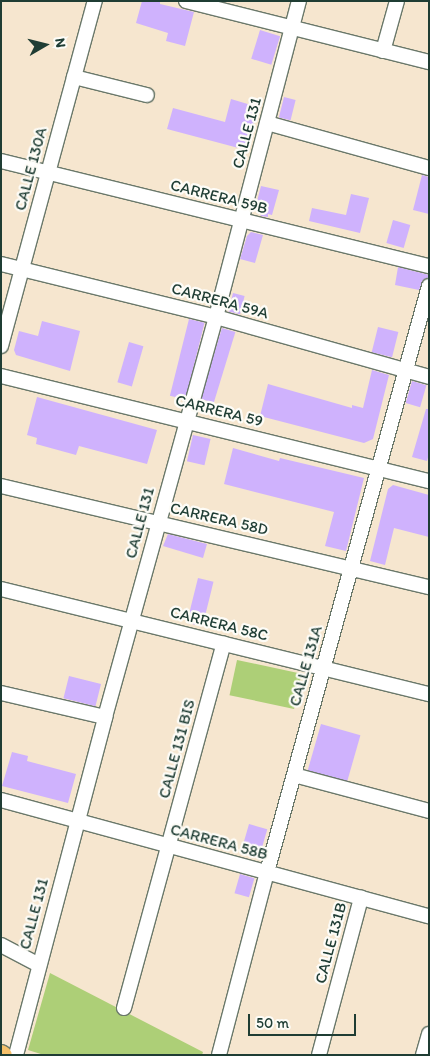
<!DOCTYPE html>
<style>
body{margin:0}
#map{position:relative;width:430px;height:1056px;overflow:hidden;background:#f6e6cf;font-family:Itim,sans-serif}
div>[style]{position:absolute}
.green>*{inset:0;background:#adcf77;transform-origin:0 0}
.building>*{inset:0;background:#cfb2fd;transform-origin:0 0}
.roads{filter:drop-shadow(1px 0 #6a786a) drop-shadow(-1px 0 #6a786a) drop-shadow(0 1px #6a786a) drop-shadow(0 -1px #6a786a)}
.minor>*{height:14px;margin:-7px;padding:0 7px;transform-origin:7px;border-radius:7px;background:#fff}
.major>*{height:18px;margin:-9px;padding:0 9px;transform-origin:9px;border-radius:9px;background:#f6c16b}
span{translate:-50% -50%;white-space:nowrap;text-align:center;line-height:1.15;-webkit-text-stroke:4.5px #fdfcf7;paint-order:stroke}
.street-label{font-size:16px;color:#1f3d34}
.frame{position:absolute;inset:0;border:2px solid #1f3d34;pointer-events:none}
.north{position:absolute;left:20px;top:20px;width:50px;height:50px;-webkit-text-stroke:4px #fdfcf7;paint-order:stroke;rotate:82deg;font-size:14px;font-weight:700;line-height:20px;text-align:center;color:#1f3d34}
.north::after{content:'';display:block;margin:auto;width:18px;height:22px;background:#1f3d34;clip-path:polygon(50% 0,100% 100%,50% 72%,0 100%)}
.scale{position:absolute;left:248px;top:1014px;width:108px;height:22px;box-sizing:border-box;border:2px solid #1f3d34;border-top:0;padding-left:6px;font-size:15px;line-height:18px;white-space:nowrap;color:#1f3d34;-webkit-text-stroke:4px #fdfcf7;paint-order:stroke}
</style>
<div id="map">
<div class="green">
<i style="left:237px;top:660px;width:66px;height:36px;rotate:12deg"></i>
<i style="clip-path:polygon(50px 973px,203px 1052px,202px 1055px,44px 1055px,28px 1050px)"></i>
</div>
<div class="building">
<i style="clip-path:polygon(142px 1px,160px 1px,160px 4px,194px 12px,185px 46px,166px 41px,168px 33px,136px 23px)"></i>
<i style="left:260px;top:30px;width:21px;height:30px;rotate:17deg"></i>
<i style="left:284px;top:97px;width:12px;height:21px;rotate:14deg"></i>
<i style="clip-path:polygon(231px 99px,258px 107px,246px 150px,167px 129px,173px 108px,225px 122px)"></i>
<i style="clip-path:polygon(422px 175px,429px 177px,429px 214px,413px 210px)"></i>
<i style="clip-path:polygon(261px 186px,279px 190px,272px 215px,268px 214px,268px 217px,261px 216px,256px 205px)"></i>
<i style="clip-path:polygon(351px 194px,369px 198px,360px 233px,309px 221px,312px 208px,346px 215px)"></i>
<i style="left:393px;top:220px;width:18px;height:24px;rotate:16deg"></i>
<i style="clip-path:polygon(251px 232px,263px 235px,255px 263px,240px 259px,247px 236px)"></i>
<i style="clip-path:polygon(398px 267px,429px 275px,429px 277px,423px 280px,419px 290px,395px 285px)"></i>
<i style="left:233px;top:293px;width:12px;height:19px;rotate:14deg"></i>
<i style="left:189px;top:319px;width:16px;height:79px;rotate:14deg"></i>
<i style="clip-path:polygon(42px 321px,80px 331px,70px 371px,16px 355px,14px 350px,19px 331px,38px 336px)"></i>
<i style="left:378px;top:327px;width:21px;height:26px;rotate:14deg"></i>
<i style="left:222px;top:328px;width:14px;height:74px;rotate:17deg"></i>
<i style="left:129px;top:342px;width:15px;height:42px;rotate:16deg"></i>
<i style="clip-path:polygon(372px 370px,389px 375px,373px 439px,364px 443px,260px 416px,268px 384px,352px 408px,352px 405px,363px 408px)"></i>
<i style="left:412px;top:381px;width:15px;height:23px;rotate:16deg"></i>
<i style="clip-path:polygon(37px 397px,157px 430px,147px 464px,79px 446px,76px 455px,36px 444px,37px 438px,27px 435px)"></i>
<i style="clip-path:polygon(426px 409px,429px 409px,429px 454px,427px 461px,412px 457px)"></i>
<i style="left:193px;top:435px;width:18px;height:27px;rotate:13deg"></i>
<i style="clip-path:polygon(233px 448px,279px 461px,280px 458px,364px 478px,346px 551px,325px 546px,334px 512px,224px 484px)"></i>
<i style="clip-path:polygon(393px 485px,429px 495px,429px 537px,394px 528px,385px 565px,370px 561px,388px 489px)"></i>
<i style="clip-path:polygon(168px 534px,207px 544px,203px 558px,163px 546px)"></i>
<i style="left:198px;top:578px;width:16px;height:46px;rotate:14deg"></i>
<i style="left:69px;top:676px;width:33px;height:23px;rotate:14deg"></i>
<i style="left:321px;top:724px;width:41px;height:48px;rotate:16deg"></i>
<i style="clip-path:polygon(12px 752px,28px 756px,27px 761px,76px 774px,68px 803px,2px 786px)"></i>
<i style="left:249px;top:824px;width:19px;height:30px;rotate:16deg"></i>
<i style="left:240px;top:874px;width:15px;height:20px;rotate:16deg"></i>
</div>
<div class="roads">
<div class="minor">
<i style="left:186px;top:1px;width:251px;rotate:14.1deg"></i>
<i style="left:383px;top:51px;width:52px;rotate:-74.4deg"></i>
<i style="left:74px;top:77px;width:75px;rotate:13.9deg"></i>
<i style="left:267px;top:123px;width:168px;rotate:15.5deg"></i>
<i style="left:1px;top:161px;width:441px;rotate:13.8deg"></i>
<i style="left:1px;top:264px;width:221px;rotate:13.8deg"></i>
<i style="left:216px;top:317px;width:221px;rotate:15.7deg"></i>
<i style="left:1px;top:346px;width:358px;rotate:-74.8deg"></i>
<i style="left:1px;top:376px;width:441px;rotate:13.8deg"></i>
<i style="left:1px;top:486px;width:440px;rotate:13.3deg"></i>
<i style="left:1px;top:589px;width:441px;rotate:13.8deg"></i>
<i style="left:1px;top:693px;width:107px;rotate:13deg"></i>
<i style="left:294px;top:775px;width:140px;rotate:14.9deg"></i>
<i style="left:1px;top:800px;width:443px;rotate:15.2deg"></i>
<i style="left:1px;top:945px;width:43px;rotate:27.8deg"></i>
<i style="left:124px;top:1008px;width:378px;rotate:-74.7deg"></i>
<i style="left:16px;top:1055px;width:350px;rotate:-75.2deg"></i>
<i style="left:105px;top:717px;width:415px;rotate:-74.5deg"></i>
<i style="left:216px;top:317px;width:327px;rotate:-75.3deg"></i>
<i style="left:219px;top:1055px;width:189px;rotate:-75.3deg"></i>
<i style="left:267px;top:872px;width:608px;rotate:-74.55deg"></i>
<i style="left:319px;top:1055px;width:163px;rotate:-75deg"></i>
<i style="left:423px;top:1055px;width:22px;rotate:-74deg"></i>
</div>
<div class="major">
<i style="left:1px;top:1054px;width:2px;rotate:27deg"></i>
</div>
</div>
<div class="street-label">
<span style="left:247px;top:133px;rotate:-75deg">CALLE 131</span>
<span style="left:31px;top:169px;rotate:-75deg">CALLE 130A</span>
<span style="left:219px;top:197px;rotate:14deg">CARRERA 59B</span>
<span style="left:220px;top:301px;rotate:15deg">CARRERA 59A</span>
<span style="left:219px;top:411px;rotate:14deg">CARRERA 59</span>
<span style="left:219px;top:519px;rotate:13deg">CARRERA 58D</span>
<span style="left:140px;top:523px;rotate:-75deg">CALLE 131</span>
<span style="left:219px;top:624px;rotate:14deg">CARRERA 58C</span>
<span style="left:306px;top:666px;rotate:-74deg">CALLE 131A</span>
<span style="left:177px;top:749px;rotate:-75deg">CALLE 131 BIS</span>
<span style="left:219px;top:842px;rotate:15deg">CARRERA 58B</span>
<span style="left:34px;top:914px;rotate:-75deg">CALLE 131</span>
<span style="left:331px;top:943px;rotate:-75deg">CALLE 131B</span>
</div>
<div class="frame"></div>
<div class="north">N</div>
<div class="scale">50 m</div>
</div>
